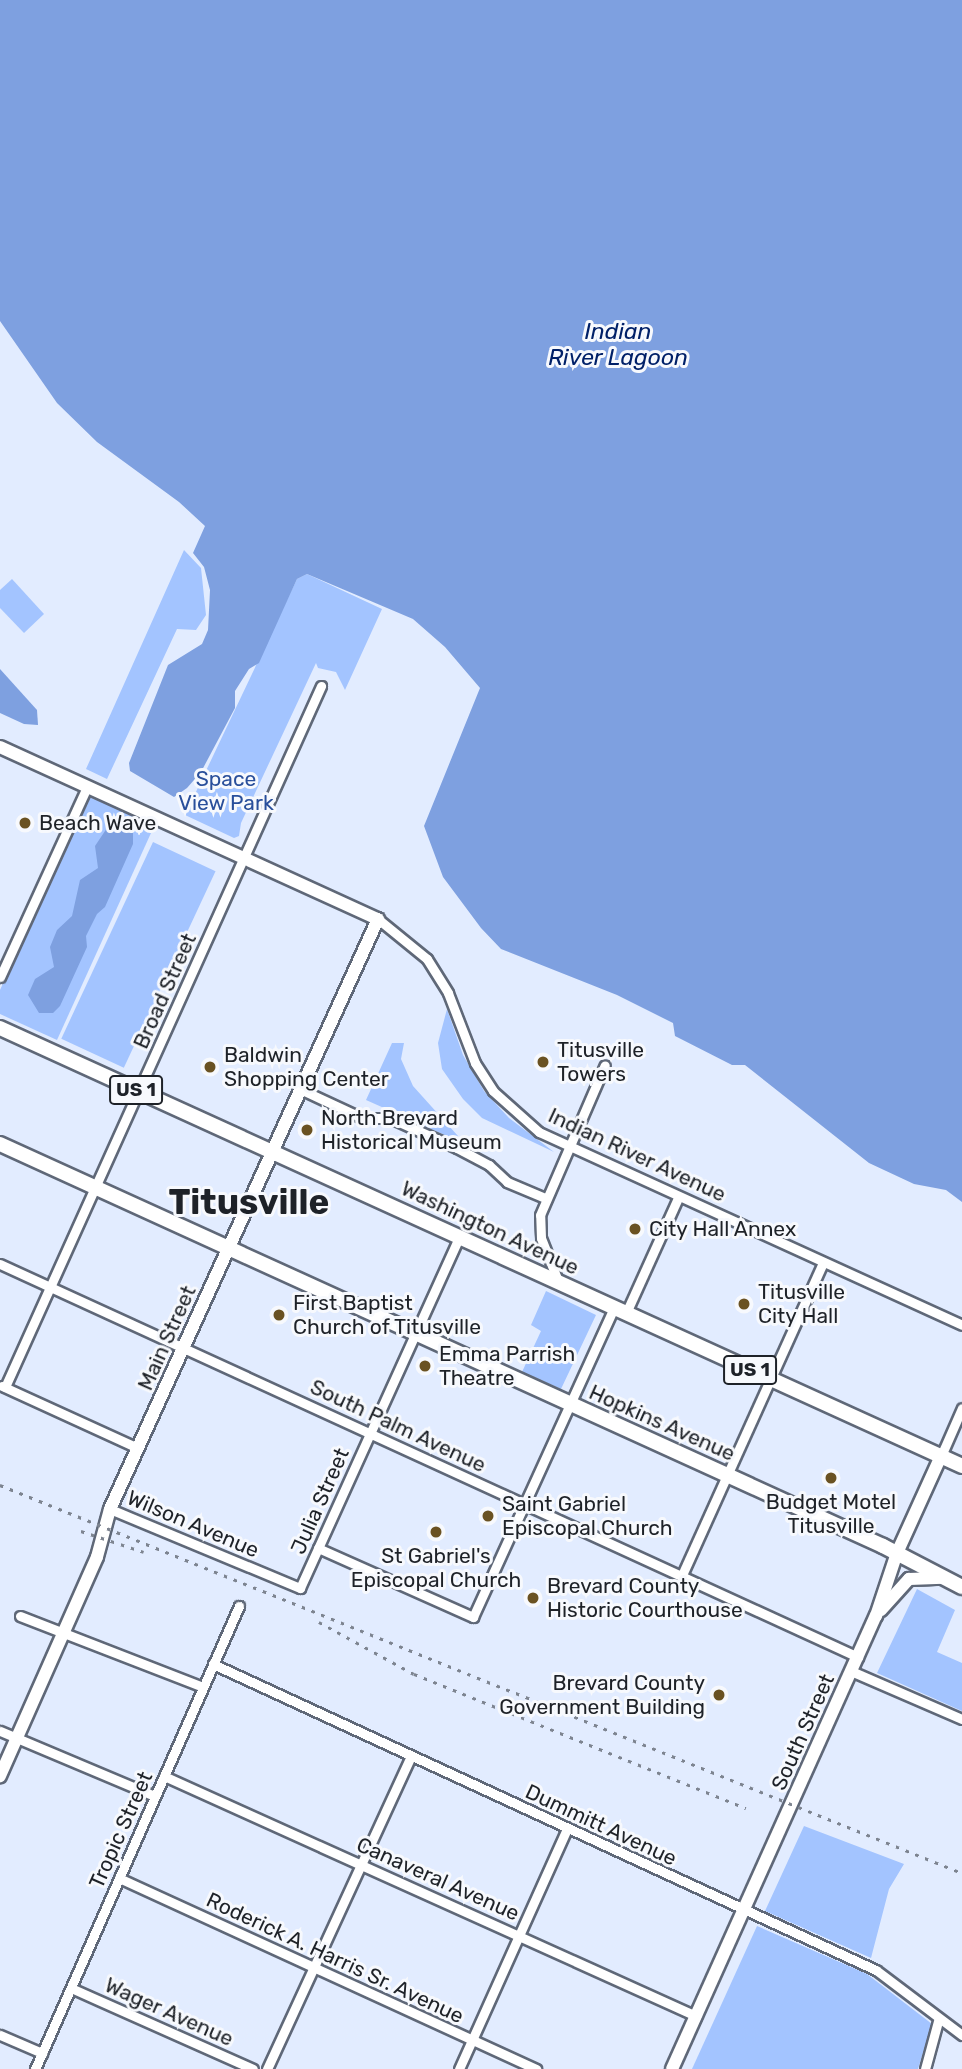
<!DOCTYPE html>
<style>
body{margin:0}
#map{position:relative;width:962px;height:2069px;overflow:hidden;background:#e2ecff;font-family:Rubik,sans-serif}
div>[style]{position:absolute}
.green>*{inset:0;background:#a3c4ff;transform-origin:0 0}
.water>*{inset:0;background:#7ea0e0}
.roads{filter:drop-shadow(2px 0 #5f6878) drop-shadow(-2px 0 #5f6878) drop-shadow(0 2px #5f6878) drop-shadow(0 -2px #5f6878)}
.street>*{height:9px;margin:-4.5px;padding:0 4.5px;transform-origin:4.5px;border-radius:4.5px;background:#fff}
.secondary>*{height:12px;margin:-6px;padding:0 6px;transform-origin:6px;border-radius:6px;background:#fff}
.primary>*{height:14px;margin:-7px;padding:0 7px;transform-origin:7px;border-radius:7px;background:#fff}
.rail>*{height:2.5px;margin-top:-1.25px;transform-origin:0;background:repeating-linear-gradient(90deg,#7d8490 0 3.5px,transparent 0 10.5px)}
.dots>*{width:19px;height:19px;translate:-50% -50%;box-sizing:border-box;border:4px solid #f7f9fd;border-radius:50%}
span{translate:-50% -50%;white-space:nowrap;text-align:center;line-height:1.15;-webkit-text-stroke:6px #f7f9fd;paint-order:stroke}
.shield-label span{padding:2px 5px;background:#f7f9fd;border:2px solid;border-radius:5px;-webkit-text-stroke-width:0}
.shield-label{font-size:19px;color:#1e2228;font-weight:700}
.park-label{font-size:21px;color:#294f9b}
.poi-label{font-size:21px;color:#1e2228}
.left{translate:0 -50%;text-align:left}
.right{translate:-100% -50%;text-align:right}
.street-label{font-size:21px;color:#1e2228}
.water-label{font-size:23px;color:#002068;font-style:italic}
.town-label{font-size:35px;color:#1e2228;font-weight:700}
</style>
<div id="map">
<div class="green">
<i style="clip-path:polygon(184px 550px,201px 568px,206px 615px,196px 630px,177px 629px,107px 779px,86px 769px)"></i>
<i style="clip-path:polygon(307px 574px,382px 609px,345px 690px,336px 672px,318px 668px,316px 663px,241px 823px,239px 836px,234px 838px,185px 815px,297px 579px)"></i>
<i style="clip-path:polygon(12px 579px,44px 614px,24px 633px,0 608px,0 590px)"></i>
<i style="clip-path:polygon(91px 793px,156px 822px,57px 1040px,0 1014px,0 990px)"></i>
<i style="left:153px;top:842px;width:69px;height:217px;rotate:25deg"></i>
<i style="clip-path:polygon(447px 1009px,463px 1055px,484px 1091px,509px 1118px,554px 1152px,482px 1118px,463px 1099px,442px 1069px,438px 1043px)"></i>
<i style="clip-path:polygon(392px 1043px,404px 1043px,401px 1059px,413px 1086px,458px 1136px,456px 1140px,366px 1100px)"></i>
<i style="clip-path:polygon(546px 1291px,596px 1315px,561px 1389px,522px 1372px,541px 1331px,531px 1325px)"></i>
<i style="clip-path:polygon(917px 1589px,955px 1610px,937px 1652px,962px 1663px,962px 1711px,877px 1673px)"></i>
<i style="clip-path:polygon(804px 1826px,904px 1864px,889px 1889px,871px 1958px,765px 1911px)"></i>
<i style="clip-path:polygon(757px 1926px,867px 1974px,932px 2024px,918px 2069px,692px 2069px)"></i>
</div>
<div class="water">
<i style="clip-path:polygon(0 0,962px 0,962px 1202px,946px 1190px,914px 1184px,869px 1163px,745px 1065px,732px 1065px,675px 1036px,673px 1023px,617px 995px,501px 949px,481px 928px,443px 877px,424px 826px,480px 688px,445px 647px,413px 619px,307px 574px,297px 579px,259px 663px,249px 669px,235px 691px,235px 708px,201px 772px,187px 788px,174px 797px,130px 771px,129px 763px,168px 665px,202px 644px,208px 630px,210px 590px,204px 567px,193px 553px,205px 526px,179px 502px,97px 442px,57px 403px,0 321px)"></i>
<i style="clip-path:polygon(0 669px,37px 710px,38px 725px,24px 724px,0 713px)"></i>
<i style="clip-path:polygon(109px 825px,133px 833px,133px 844px,105px 907px,97px 914px,86px 936px,87px 947px,60px 1006px,53px 1013px,39px 1013px,28px 995px,35px 979px,54px 967px,50px 947px,57px 930px,72px 916px,80px 880px,98px 868px,95px 846px)"></i>
</div>
<div class="roads">
<div class="street">
<i style="left:378px;top:919px;width:63px;rotate:39.2deg"></i>
<i style="left:427px;top:959px;width:40px;rotate:58deg"></i>
<i style="left:448px;top:993px;width:75px;rotate:68.9deg"></i>
<i style="left:475px;top:1063px;width:33px;rotate:57deg"></i>
<i style="left:493px;top:1091px;width:62px;rotate:41.7deg"></i>
<i style="left:539px;top:1132px;width:465px;rotate:24.5deg"></i>
<i style="left:0;top:977px;width:209px;rotate:-65.4deg"></i>
<i style="left:302px;top:1090px;width:66px;rotate:25deg"></i>
<i style="left:362px;top:1118px;width:28px"></i>
<i style="left:390px;top:1118px;width:73px;rotate:24.1deg"></i>
<i style="left:457px;top:1148px;width:36px;rotate:28deg"></i>
<i style="left:489px;top:1165px;width:25px;rotate:43deg"></i>
<i style="left:507px;top:1182px;width:41px;rotate:22.8deg"></i>
<i style="left:0;top:1264px;width:944px;rotate:24.61deg"></i>
<i style="left:558px;top:1281px;width:46px;rotate:-111.6deg"></i>
<i style="left:541px;top:1238px;width:23px;rotate:-92deg"></i>
<i style="left:540px;top:1215px;width:163px;rotate:-66.6deg"></i>
<i style="left:626px;top:1313px;width:126px;rotate:-65.7deg"></i>
<i style="left:2px;top:1386px;width:149px;rotate:24.5deg"></i>
<i style="left:5px;top:1387px;width:769px;rotate:-65.73deg"></i>
<i style="left:941px;top:1456px;width:52px;rotate:-66.4deg"></i>
<i style="left:110px;top:1509px;width:206px;rotate:22.6deg"></i>
<i style="left:300px;top:1588px;width:385px;rotate:-65.6deg"></i>
<i style="left:318px;top:1548px;width:170px;rotate:24deg"></i>
<i style="left:473px;top:1617px;width:340px;rotate:-65.5deg"></i>
<i style="left:682px;top:1575px;width:342px;rotate:-65.7deg"></i>
<i style="left:20px;top:1616px;width:196px;rotate:21.2deg"></i>
<i style="left:213px;top:1664px;width:730px;rotate:24.78deg"></i>
<i style="left:876px;top:1970px;width:108px;rotate:37.1deg"></i>
<i style="left:851px;top:1671px;width:121px;rotate:23.4deg"></i>
<i style="left:0;top:1731px;width:168px;rotate:22.8deg"></i>
<i style="left:164px;top:1776px;width:584px;rotate:24.28deg"></i>
<i style="left:119px;top:1878px;width:459px;rotate:24.6deg"></i>
<i style="left:71px;top:1988px;width:199px;rotate:24deg"></i>
<i style="left:0;top:2035px;width:46px;rotate:23.2deg"></i>
<i style="left:35px;top:2069px;width:506px;rotate:-66.22deg"></i>
<i style="left:267px;top:2069px;width:345px;rotate:-65.3deg"></i>
<i style="left:459px;top:2069px;width:263px;rotate:-65.8deg"></i>
<i style="left:925px;top:2069px;width:50px;rotate:-74.8deg"></i>
</div>
<div class="secondary">
<i style="left:0;top:747px;width:415px;rotate:24.5deg"></i>
<i style="left:378px;top:919px;width:648px;rotate:114.43deg"></i>
<i style="left:110px;top:1509px;width:50px;rotate:105.2deg"></i>
<i style="left:97px;top:1557px;width:240px;rotate:113.9deg"></i>
<i style="left:881px;top:1610px;width:42px;rotate:-47.9deg"></i>
<i style="left:909px;top:1579px;width:34px;rotate:-2deg"></i>
<i style="left:672px;top:2069px;width:497px;rotate:-65.8deg"></i>
<i style="left:876px;top:1616px;width:66px;rotate:-71.6deg"></i>
<i style="left:897px;top:1553px;width:107px;rotate:-65.6deg"></i>
</div>
<div class="primary">
<i style="left:0;top:1028px;width:1057px;rotate:24.48deg"></i>
<i style="left:0;top:1144px;width:970px;rotate:24.48deg"></i>
<i style="left:883px;top:1546px;width:89px;rotate:27.4deg"></i>
</div>
</div>
<div class="rail">
<i style="left:0;top:1485px;width:1037px;rotate:21.97deg"></i>
<i style="left:81px;top:1531px;width:66px;rotate:18.4deg"></i>
<i style="left:319px;top:1622px;width:108px;rotate:28.7deg"></i>
<i style="left:414px;top:1674px;width:358px;rotate:22deg"></i>
</div>
<div class="dots">
<i style="left:25px;top:823px;background:#6a5222"></i>
<i style="left:543px;top:1062px;background:#6a5222"></i>
<i style="left:210px;top:1067px;background:#6a5222"></i>
<i style="left:307px;top:1130px;background:#6a5222"></i>
<i style="left:635px;top:1229px;background:#6a5222"></i>
<i style="left:744px;top:1304px;background:#6a5222"></i>
<i style="left:279px;top:1315px;background:#6a5222"></i>
<i style="left:425px;top:1366px;background:#6a5222"></i>
<i style="left:831px;top:1478px;background:#6a5222"></i>
<i style="left:488px;top:1516px;background:#6a5222"></i>
<i style="left:436px;top:1532px;background:#6a5222"></i>
<i style="left:533px;top:1598px;background:#6a5222"></i>
<i style="left:719px;top:1695px;background:#6a5222"></i>
</div>
<div class="shield-label">
<span style="left:136px;top:1090px">US 1</span>
<span style="left:750px;top:1370px">US 1</span>
</div>
<div class="park-label">
<span style="left:226px;top:791px">Space<br>View Park</span>
</div>
<div class="poi-label">
<span class="left" style="left:39px;top:823px">Beach Wave</span>
<span class="left" style="left:557px;top:1062px">Titusville<br>Towers</span>
<span class="left" style="left:224px;top:1067px">Baldwin<br>Shopping Center</span>
<span class="left" style="left:321px;top:1130px">North Brevard<br>Historical Museum</span>
<span class="left" style="left:649px;top:1229px">City Hall Annex</span>
<span class="left" style="left:758px;top:1304px">Titusville<br>City Hall</span>
<span class="left" style="left:293px;top:1315px">First Baptist<br>Church of Titusville</span>
<span class="left" style="left:439px;top:1366px">Emma Parrish<br>Theatre</span>
<span style="left:831px;top:1514px">Budget Motel<br>Titusville</span>
<span class="left" style="left:502px;top:1516px">Saint Gabriel<br>Episcopal Church</span>
<span style="left:436px;top:1568px">St Gabriel's<br>Episcopal Church</span>
<span class="left" style="left:547px;top:1598px">Brevard County<br>Historic Courthouse</span>
<span class="right" style="left:705px;top:1695px">Brevard County<br>Government Building</span>
</div>
<div class="street-label">
<span style="left:165px;top:991px;rotate:-66deg">Broad Street</span>
<span style="left:637px;top:1155px;rotate:25deg">Indian River Avenue</span>
<span style="left:490px;top:1228px;rotate:25deg">Washington Avenue</span>
<span style="left:167px;top:1338px;rotate:-66deg">Main Street</span>
<span style="left:662px;top:1423px;rotate:24deg">Hopkins Avenue</span>
<span style="left:398px;top:1426px;rotate:25deg">South Palm Avenue</span>
<span style="left:320px;top:1501px;rotate:-66deg">Julia Street</span>
<span style="left:193px;top:1524px;rotate:23deg">Wilson Avenue</span>
<span style="left:803px;top:1732px;rotate:-66deg">South Street</span>
<span style="left:601px;top:1825px;rotate:25deg">Dummitt Avenue</span>
<span style="left:121px;top:1830px;rotate:-66deg">Tropic Street</span>
<span style="left:438px;top:1879px;rotate:24deg">Canaveral Avenue</span>
<span style="left:335px;top:1958px;rotate:25deg">Roderick A. Harris Sr. Avenue</span>
<span style="left:169px;top:2012px;rotate:24deg">Wager Avenue</span>
</div>
<div class="water-label">
<span style="left:618px;top:344px">Indian<br>River Lagoon</span>
</div>
<div class="town-label">
<span style="left:249px;top:1202px">Titusville</span>
</div>
</div>
